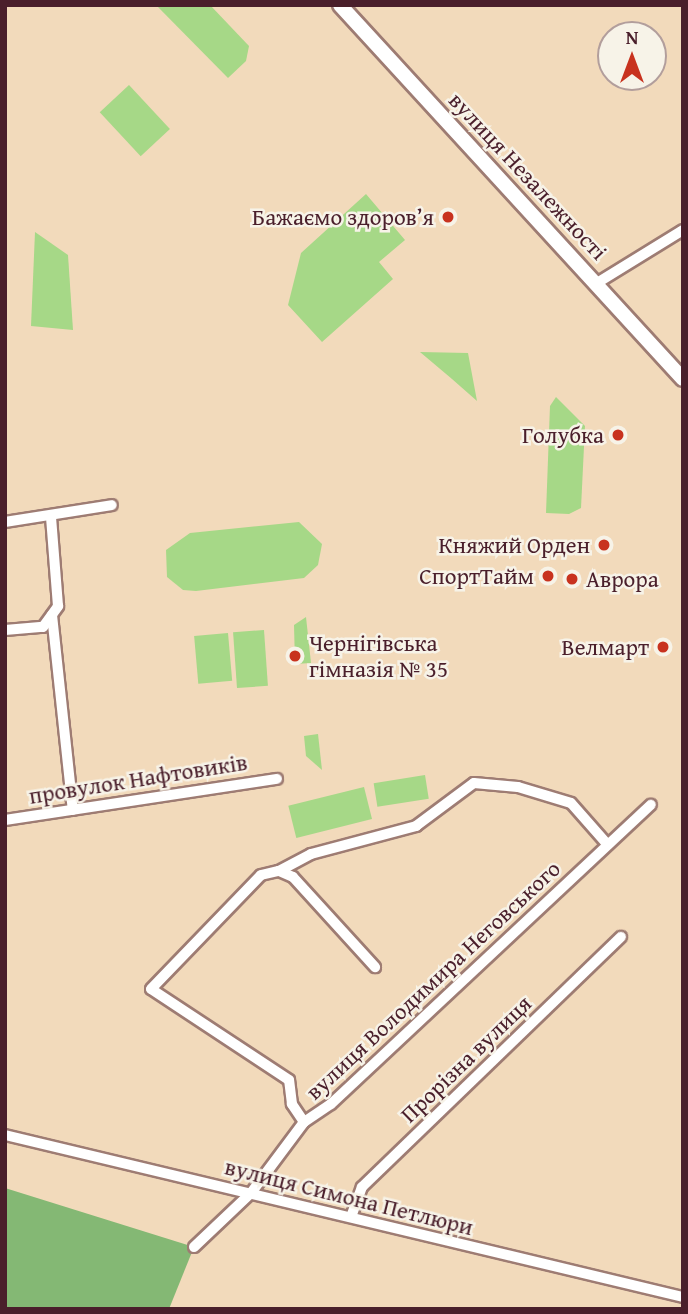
<!DOCTYPE html>
<meta charset="utf-8">
<style>
body{margin:0}
#map{position:relative;width:688px;height:1314px;overflow:hidden;background:#f2dabb;font-family:"Gentium Book Plus",serif}
div>[style]{position:absolute}
.green>*{inset:0;background:#a6d887;transform-origin:0 0}
.forest>*{inset:0;background:#84b874}
.roads{filter:drop-shadow(2px 0 #9e7c73) drop-shadow(-2px 0 #9e7c73) drop-shadow(0 2px #9e7c73) drop-shadow(0 -2px #9e7c73)}
.street>*{height:10px;margin:-5px;padding:0 5px;transform-origin:5px;border-radius:5px;background:#fff}
.secondary>*{height:14px;margin:-7px;padding:0 7px;transform-origin:7px;border-radius:7px;background:#fff}
.dots>*{width:19px;height:19px;translate:-50% -50%;box-sizing:border-box;border:4px solid #f7f3e8;border-radius:50%}
span{translate:-50% -50%;white-space:nowrap;text-align:center;line-height:1.15;-webkit-text-stroke:5px #f7f3e8;paint-order:stroke}
.street-label{font-size:23px;color:#4a1f2b}
.poi-label{font-size:23px;color:#4a1f2b}
.right{translate:-100% -50%;text-align:right}
.left{translate:0 -50%;text-align:left}
.frame{position:absolute;inset:0;border:7px solid #4a1f2b;pointer-events:none}
.north{position:absolute;left:597px;top:21px;width:70px;height:70px;box-sizing:border-box;background:#f7f3e8;border:2px solid #b29e9c;border-radius:50%;rotate:0deg;font-size:19px;font-weight:700;line-height:28px;text-align:center;color:#4a1f2b}
.north::after{content:'';display:block;margin:auto;width:24px;height:32px;background:#c8321e;clip-path:polygon(50% 0,100% 100%,50% 72%,0 100%)}
</style>
<div id="map">
<div class="green">
<i style="clip-path:polygon(156px 5px,210px 5px,249px 46px,246px 61px,228px 78px)"></i>
<i style="left:129px;top:85px;width:60px;height:40px;rotate:47deg"></i>
<i style="clip-path:polygon(366px 194px,405px 240px,379px 262px,393px 279px,322px 342px,288px 305px,301px 253px)"></i>
<i style="clip-path:polygon(35px 232px,68px 255px,73px 330px,31px 326px)"></i>
<i style="clip-path:polygon(420px 352px,468px 353px,477px 401px,452px 379px)"></i>
<i style="clip-path:polygon(556px 397px,585px 426px,581px 508px,569px 514px,546px 513px,550px 406px)"></i>
<i style="clip-path:polygon(299px 522px,322px 544px,318px 565px,304px 578px,196px 591px,183px 590px,167px 577px,166px 550px,190px 533px)"></i>
<i style="clip-path:polygon(306px 617px,311px 663px,295px 664px,294px 625px)"></i>
<i style="left:264px;top:630px;width:56px;height:31px;rotate:86deg"></i>
<i style="left:228px;top:633px;width:48px;height:34px;rotate:85deg"></i>
<i style="clip-path:polygon(318px 734px,322px 770px,306px 756px,304px 736px)"></i>
<i style="left:425px;top:775px;width:24px;height:52px;rotate:81deg"></i>
<i style="left:364px;top:787px;width:33px;height:78px;rotate:76deg"></i>
</div>
<div class="forest">
<i style="clip-path:polygon(5px 1188px,194px 1247px,169px 1309px,5px 1309px)"></i>
</div>
<div class="roads">
<div class="street">
<i style="left:597px;top:283px;width:101px;rotate:-31.6deg"></i>
<i style="left:5px;top:522px;width:108px;rotate:-9deg"></i>
<i style="left:52px;top:615px;width:196px;rotate:83.9deg"></i>
<i style="left:5px;top:630px;width:38px;rotate:-5deg"></i>
<i style="left:43px;top:627px;width:26px;rotate:-54deg"></i>
<i style="left:58px;top:606px;width:88px;rotate:-94.5deg"></i>
<i style="left:5px;top:820px;width:275px;rotate:-8.6deg"></i>
<i style="left:279px;top:871px;width:36px;rotate:-28deg"></i>
<i style="left:311px;top:854px;width:109px;rotate:-14.9deg"></i>
<i style="left:416px;top:826px;width:72px;rotate:-36.6deg"></i>
<i style="left:474px;top:783px;width:44px;rotate:5.2deg"></i>
<i style="left:518px;top:787px;width:55px;rotate:16.8deg"></i>
<i style="left:571px;top:803px;width:55px;rotate:48.7deg"></i>
<i style="left:304px;top:1122px;width:22px;rotate:-124deg"></i>
<i style="left:292px;top:1104px;width:24px;rotate:-97deg"></i>
<i style="left:289px;top:1080px;width:165px;rotate:-146.6deg"></i>
<i style="left:151px;top:989px;width:158px;rotate:-46deg"></i>
<i style="left:261px;top:875px;width:18px;rotate:-13deg"></i>
<i style="left:279px;top:871px;width:15px;rotate:23deg"></i>
<i style="left:293px;top:877px;width:122px;rotate:47.7deg"></i>
<i style="left:5px;top:1135px;width:697px;rotate:13.44deg"></i>
<i style="left:351px;top:1217px;width:32px;rotate:-70deg"></i>
<i style="left:362px;top:1187px;width:360px;rotate:-44deg"></i>
<i style="left:194px;top:1247px;width:79px;rotate:-43.5deg"></i>
<i style="left:251px;top:1193px;width:89px;rotate:-53.3deg"></i>
<i style="left:304px;top:1122px;width:32px;rotate:-34deg"></i>
<i style="left:331px;top:1104px;width:438px;rotate:-43.1deg"></i>
</div>
<div class="secondary">
<i style="left:340px;top:5px;width:507px;rotate:47.48deg"></i>
</div>
</div>
<div class="dots">
<i style="left:448px;top:217px;background:#c8321e"></i>
<i style="left:618px;top:435px;background:#c8321e"></i>
<i style="left:604px;top:545px;background:#c8321e"></i>
<i style="left:548px;top:576px;background:#c8321e"></i>
<i style="left:572px;top:579px;background:#c8321e"></i>
<i style="left:663px;top:647px;background:#c8321e"></i>
<i style="left:295px;top:656px;background:#c8321e"></i>
</div>
<div class="street-label">
<span style="left:528px;top:176px;rotate:47deg">вулиця Незалежності</span>
<span style="left:138px;top:779px;rotate:-9deg">провулок Нафтовиків</span>
<span style="left:433px;top:980px;rotate:-43deg">вулиця Володимира Неговського</span>
<span style="left:466px;top:1059px;rotate:-44deg">Прорізна вулиця</span>
<span style="left:349px;top:1197px;rotate:14deg">вулиця Симона Петлюри</span>
</div>
<div class="poi-label">
<span class="right" style="left:434px;top:217px">Бажаємо здоров’я</span>
<span class="right" style="left:604px;top:435px">Голубка</span>
<span class="right" style="left:590px;top:545px">Княжий Орден</span>
<span class="right" style="left:534px;top:576px">СпортТайм</span>
<span class="left" style="left:586px;top:579px">Аврора</span>
<span class="left" style="left:309px;top:656px">Чернігівська<br>гімназія № 35</span>
<span class="right" style="left:649px;top:647px">Велмарт</span>
</div>
<div class="frame"></div>
<div class="north">N</div>
</div>
